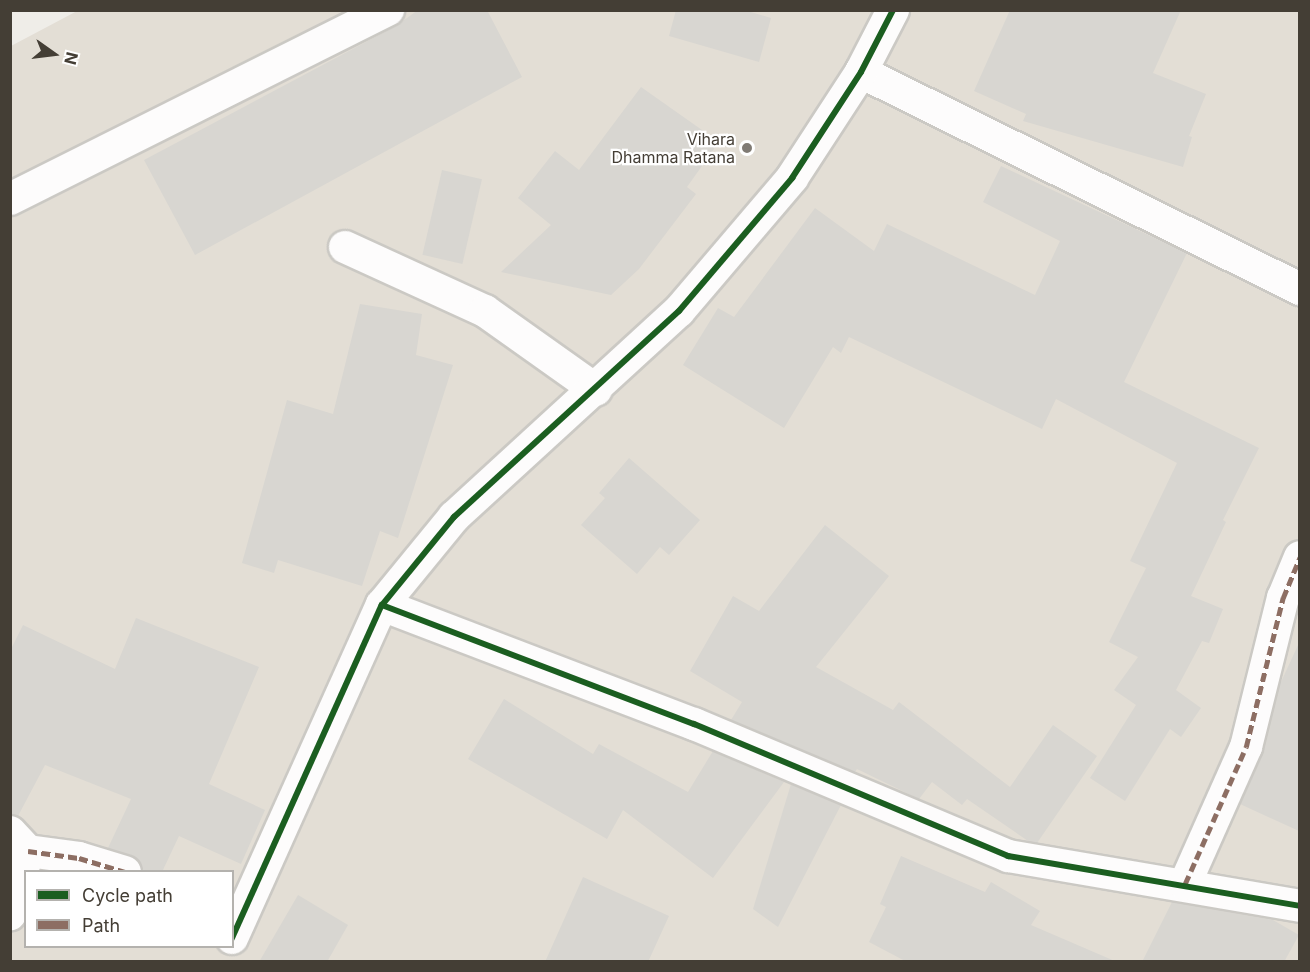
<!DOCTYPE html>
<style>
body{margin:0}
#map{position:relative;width:1310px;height:972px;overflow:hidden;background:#efede8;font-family:Inter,sans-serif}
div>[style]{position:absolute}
.residential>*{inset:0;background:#e3ded5}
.building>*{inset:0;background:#d8d6d1;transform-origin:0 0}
.roads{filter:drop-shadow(2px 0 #cbc9c4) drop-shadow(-2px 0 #cbc9c4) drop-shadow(0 2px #cbc9c4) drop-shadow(0 -2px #cbc9c4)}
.street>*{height:32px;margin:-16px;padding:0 16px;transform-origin:16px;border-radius:16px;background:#fdfcfc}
.quiet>*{height:4.5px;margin-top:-2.25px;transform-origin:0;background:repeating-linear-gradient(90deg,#8d6e63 0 9px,transparent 0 13.5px)}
.cycleway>*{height:6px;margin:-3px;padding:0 3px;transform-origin:3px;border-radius:3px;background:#1b5e20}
.dots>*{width:16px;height:16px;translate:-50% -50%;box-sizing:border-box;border:3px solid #fff;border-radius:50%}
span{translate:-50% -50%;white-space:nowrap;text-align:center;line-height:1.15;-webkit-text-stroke:4.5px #fff;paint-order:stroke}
.poi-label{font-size:16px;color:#443e35}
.right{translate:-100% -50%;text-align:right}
.frame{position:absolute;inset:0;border:12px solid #443e35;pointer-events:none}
.legend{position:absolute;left:24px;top:870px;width:210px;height:78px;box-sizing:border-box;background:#fff;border:2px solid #b4b2ae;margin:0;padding:8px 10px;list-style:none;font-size:18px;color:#443e35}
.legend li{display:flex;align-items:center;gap:12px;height:30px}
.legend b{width:30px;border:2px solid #b4b2ae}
.north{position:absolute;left:24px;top:24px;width:60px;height:60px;-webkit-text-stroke:4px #fff;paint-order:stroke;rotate:104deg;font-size:16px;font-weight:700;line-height:24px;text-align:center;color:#443e35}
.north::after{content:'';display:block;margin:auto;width:21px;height:27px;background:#443e35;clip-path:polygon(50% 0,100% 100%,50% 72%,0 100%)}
</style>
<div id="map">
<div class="residential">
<i style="clip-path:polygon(evenodd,79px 10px,1299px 11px,1299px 961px,11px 962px,11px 46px,79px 10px,26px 872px,232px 872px,232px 946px,26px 946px,26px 872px)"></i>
</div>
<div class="building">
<i style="clip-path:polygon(418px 10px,487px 10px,522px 77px,195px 255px,144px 160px,396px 26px)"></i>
<i style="clip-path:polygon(676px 10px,744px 10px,771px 18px,759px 62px,669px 36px)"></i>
<i style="clip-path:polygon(1010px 10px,1181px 10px,1153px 73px,1206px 94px,1189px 136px,1192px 137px,1183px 167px,1023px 121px,1026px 114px,974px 91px)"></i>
<i style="clip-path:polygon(641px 87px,719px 142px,687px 187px,696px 194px,639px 269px,611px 295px,501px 272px,551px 225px,518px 198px,555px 151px,579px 170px)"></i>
<i style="clip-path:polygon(1001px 166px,1187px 253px,1124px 382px,1259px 448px,1223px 520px,1226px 522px,1191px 596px,1223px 609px,1209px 643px,1202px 641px,1176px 690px,1201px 708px,1181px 737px,1170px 729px,1125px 801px,1090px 778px,1136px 705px,1114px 690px,1138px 657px,1109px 642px,1146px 568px,1130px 561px,1177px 463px,1056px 399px,1042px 429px,849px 337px,841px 353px,833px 347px,784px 428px,683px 365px,718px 308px,734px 317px,815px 208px,874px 251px,887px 224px,1035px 295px,1060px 241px,983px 202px)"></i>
<i style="left:442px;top:170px;width:41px;height:87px;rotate:13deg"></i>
<i style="clip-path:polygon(360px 304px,422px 314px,416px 355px,453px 365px,398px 538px,380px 531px,362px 586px,278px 560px,274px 573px,242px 563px,287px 400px,333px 414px)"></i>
<i style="clip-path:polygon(629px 458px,700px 520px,669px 555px,660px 547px,637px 574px,581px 525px,605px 498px,599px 493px)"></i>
<i style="clip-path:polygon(825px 525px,889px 576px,816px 667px,893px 710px,899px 702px,1010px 787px,1053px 725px,1097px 756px,1037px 843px,1028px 841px,967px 799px,962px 805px,932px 782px,919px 799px,857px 769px,855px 772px,731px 720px,742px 702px,690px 671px,733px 596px,759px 611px)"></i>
<i style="clip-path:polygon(136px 618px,259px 667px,209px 784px,265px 810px,241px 864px,179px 836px,162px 872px,142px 872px,138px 859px,108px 848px,131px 799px,45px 765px,18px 816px,10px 815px,10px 651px,23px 625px,115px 669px)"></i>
<i style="clip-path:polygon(1299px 643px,1299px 831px,1240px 804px,1263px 752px,1280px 684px)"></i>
<i style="clip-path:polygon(504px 699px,593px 754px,599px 744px,688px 792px,713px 751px,784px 782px,713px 878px,623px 810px,607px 839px,468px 759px)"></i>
<i style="clip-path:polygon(791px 784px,841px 805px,778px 927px,753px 909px)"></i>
<i style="clip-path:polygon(901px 856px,985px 892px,991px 882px,1040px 911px,1031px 925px,1117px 962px,907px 962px,869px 942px,886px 907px,880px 904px)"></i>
<i style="clip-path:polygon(583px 877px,669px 916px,648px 962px,545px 962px)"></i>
<i style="clip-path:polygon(298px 895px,348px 925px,327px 962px,259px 962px)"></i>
<i style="clip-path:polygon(1172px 902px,1273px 920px,1299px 935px,1284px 962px,1142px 962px)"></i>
</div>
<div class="roads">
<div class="street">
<i style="left:861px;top:72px;width:490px;rotate:26.3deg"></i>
<i style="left:10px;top:199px;width:423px;rotate:-26.6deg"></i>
<i style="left:345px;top:247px;width:154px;rotate:24.6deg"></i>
<i style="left:485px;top:311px;width:136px;rotate:35.4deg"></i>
<i style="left:382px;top:605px;width:334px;rotate:20.9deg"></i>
<i style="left:694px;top:724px;width:341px;rotate:22.8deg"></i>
<i style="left:1008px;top:856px;width:296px;rotate:9.7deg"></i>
<i style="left:10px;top:832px;width:26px;rotate:47deg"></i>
<i style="left:28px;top:851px;width:66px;rotate:105.9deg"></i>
<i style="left:28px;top:851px;width:51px;rotate:7.8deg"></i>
<i style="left:79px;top:858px;width:48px;rotate:16.9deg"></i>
<i style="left:1185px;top:884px;width:150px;rotate:-66deg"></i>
<i style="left:1246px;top:747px;width:154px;rotate:-76.1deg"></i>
<i style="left:1283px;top:598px;width:44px;rotate:-67.5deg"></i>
<i style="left:232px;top:938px;width:365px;rotate:-65.8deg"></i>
<i style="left:382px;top:605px;width:114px;rotate:-50.7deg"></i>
<i style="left:454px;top:517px;width:305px;rotate:-42.5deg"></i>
<i style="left:679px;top:311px;width:175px;rotate:-49.6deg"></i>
<i style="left:792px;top:178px;width:126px;rotate:-56.9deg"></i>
<i style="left:861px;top:72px;width:70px;rotate:-62.7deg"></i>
</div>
</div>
<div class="quiet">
<i style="left:28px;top:851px;width:51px;rotate:7.8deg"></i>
<i style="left:79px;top:858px;width:48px;rotate:16.9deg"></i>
<i style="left:1185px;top:884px;width:150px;rotate:-66deg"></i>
<i style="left:1246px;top:747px;width:154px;rotate:-76.1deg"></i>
<i style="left:1283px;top:598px;width:44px;rotate:-67.5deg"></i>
</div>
<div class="cycleway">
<i style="left:382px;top:605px;width:334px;rotate:20.9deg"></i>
<i style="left:694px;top:724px;width:341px;rotate:22.8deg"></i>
<i style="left:1008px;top:856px;width:296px;rotate:9.7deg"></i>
<i style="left:232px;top:938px;width:365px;rotate:-65.8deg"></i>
<i style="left:382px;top:605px;width:114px;rotate:-50.7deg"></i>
<i style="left:454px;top:517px;width:305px;rotate:-42.5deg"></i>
<i style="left:679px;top:311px;width:175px;rotate:-49.6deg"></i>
<i style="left:792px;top:178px;width:126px;rotate:-56.9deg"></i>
<i style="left:861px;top:72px;width:70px;rotate:-62.7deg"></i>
</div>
<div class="dots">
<i style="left:747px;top:148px;background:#807b74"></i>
</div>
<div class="poi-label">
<span class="right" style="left:735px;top:148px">Vihara<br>Dhamma Ratana</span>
</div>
<div class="frame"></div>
<ul class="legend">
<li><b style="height:8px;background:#1b5e20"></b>Cycle path</li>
<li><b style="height:8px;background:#8d6e63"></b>Path</li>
</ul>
<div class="north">N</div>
</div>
